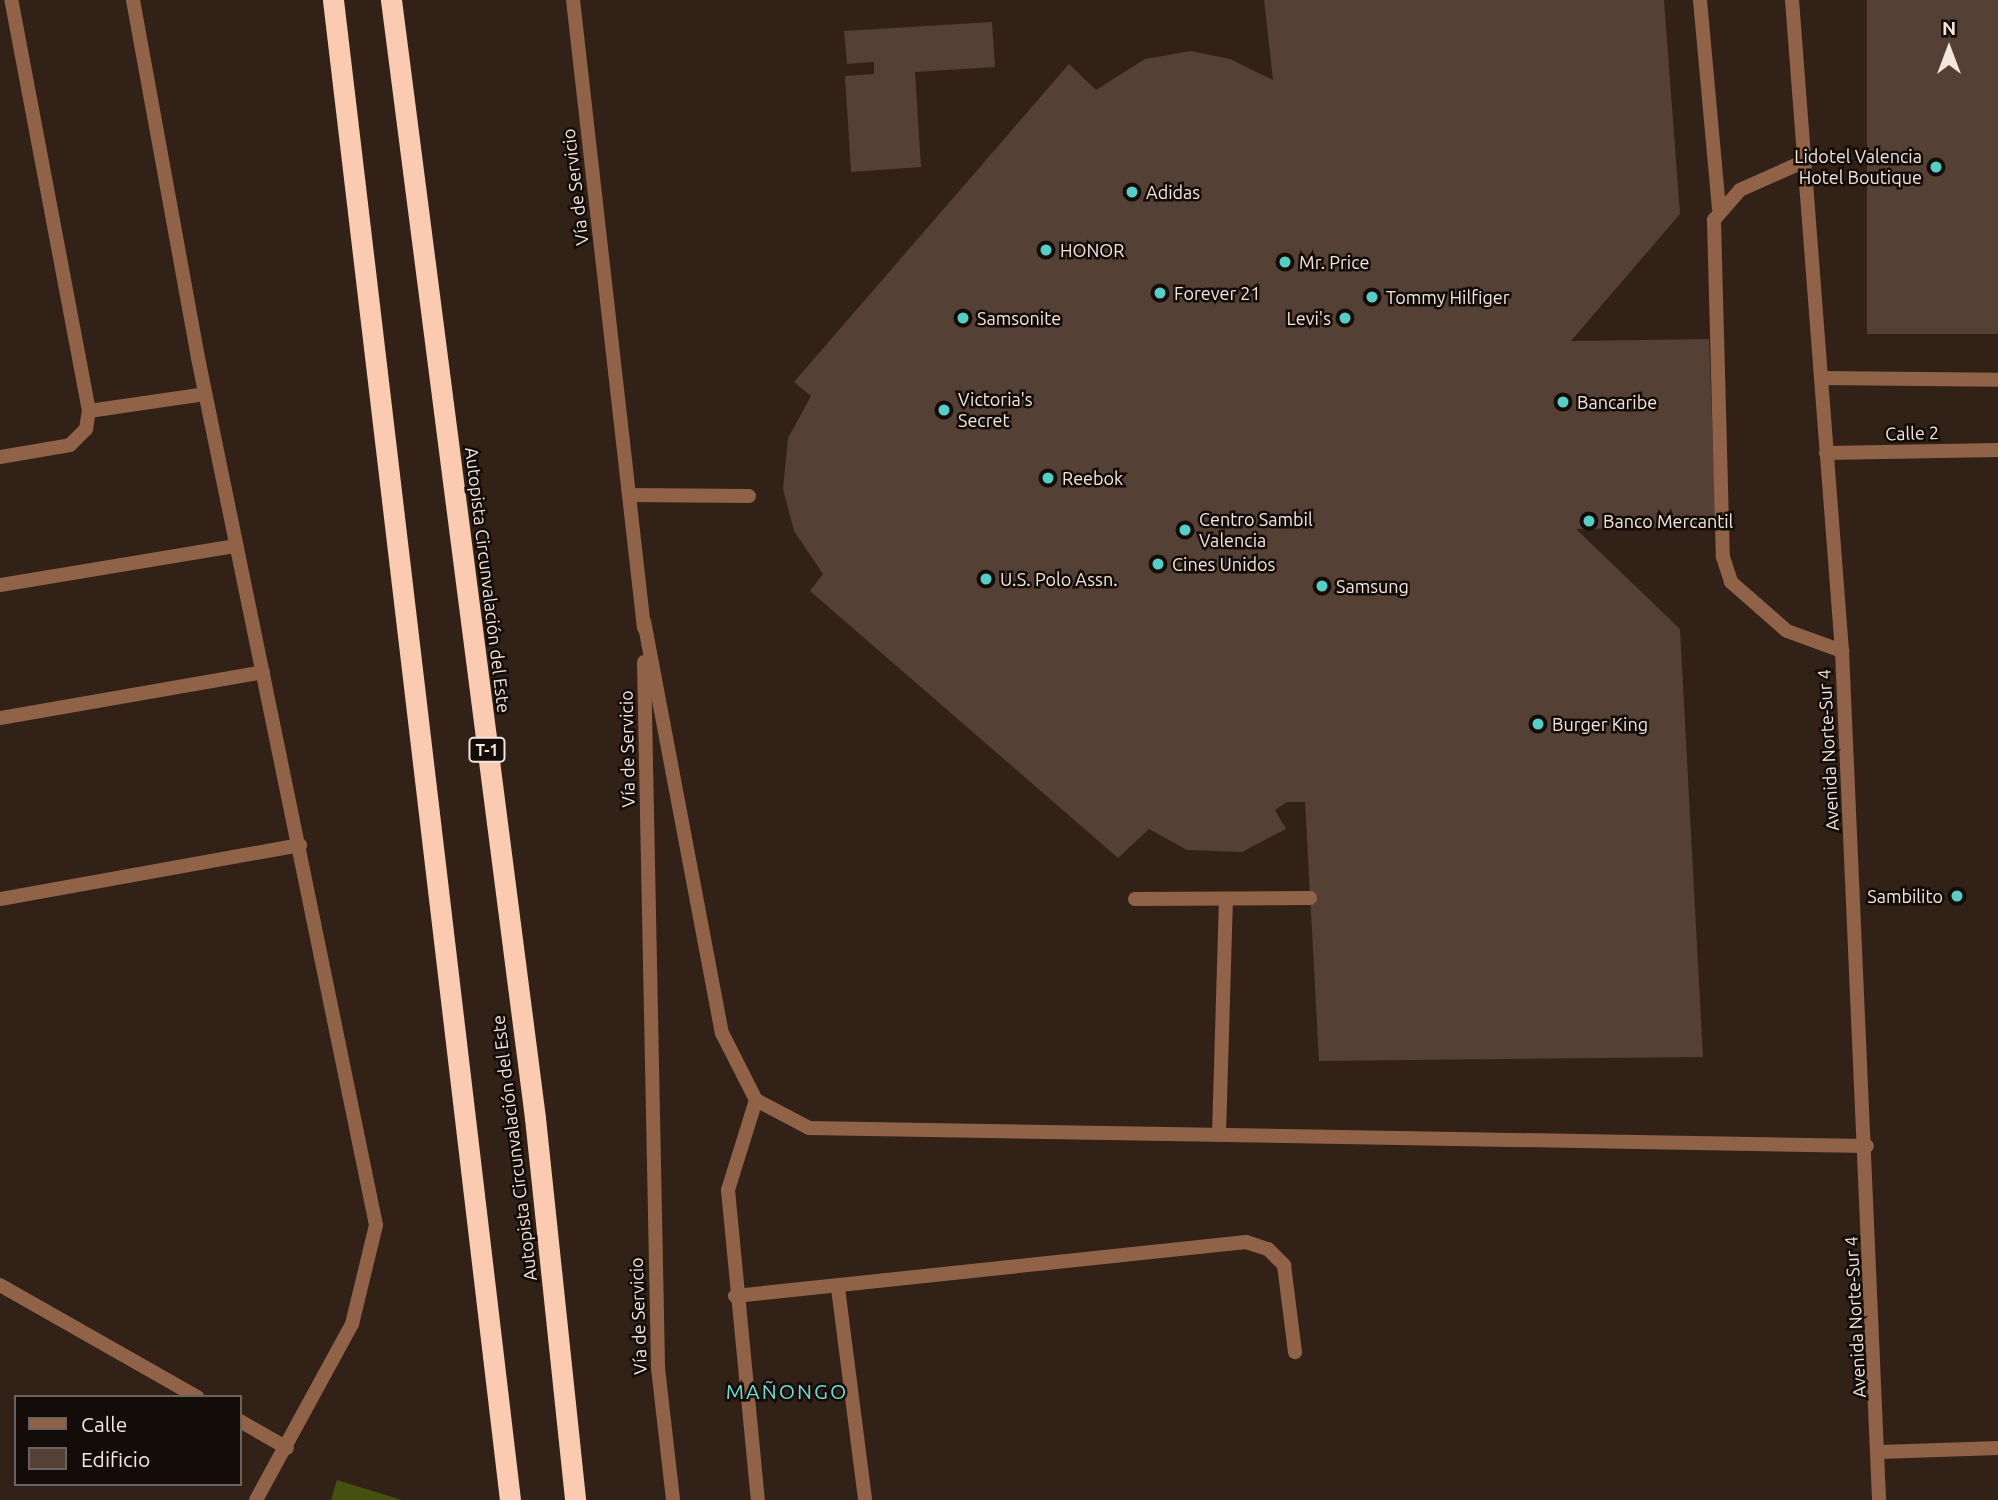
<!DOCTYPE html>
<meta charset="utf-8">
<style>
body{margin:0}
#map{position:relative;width:1998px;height:1500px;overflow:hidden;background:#322116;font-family:Ubuntu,sans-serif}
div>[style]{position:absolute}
.green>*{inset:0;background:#45510e}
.building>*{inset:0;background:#544035;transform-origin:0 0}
.lane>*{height:14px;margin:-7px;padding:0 7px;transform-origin:7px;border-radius:7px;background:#906348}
.street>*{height:14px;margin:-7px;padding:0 7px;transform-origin:7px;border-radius:7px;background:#906348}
.highway>*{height:21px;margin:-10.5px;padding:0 10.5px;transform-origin:10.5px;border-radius:10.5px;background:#facbb1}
.dots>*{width:19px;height:19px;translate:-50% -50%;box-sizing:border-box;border:4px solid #140c08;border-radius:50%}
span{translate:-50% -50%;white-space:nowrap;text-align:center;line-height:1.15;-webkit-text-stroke:5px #140c08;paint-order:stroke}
.shield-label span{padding:2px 5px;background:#140c08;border:2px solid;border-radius:5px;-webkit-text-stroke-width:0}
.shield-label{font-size:16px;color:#f2e6df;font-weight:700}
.poi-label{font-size:18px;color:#f2e6df}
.right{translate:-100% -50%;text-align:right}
.left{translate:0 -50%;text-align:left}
.street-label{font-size:18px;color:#f2e6df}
.quarter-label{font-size:21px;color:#71ddd5;letter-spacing:2px}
.legend{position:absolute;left:14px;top:1395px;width:228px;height:91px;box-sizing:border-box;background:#140c08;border:2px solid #6d635e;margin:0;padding:9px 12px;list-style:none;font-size:21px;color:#f2e6df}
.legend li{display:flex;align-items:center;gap:14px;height:35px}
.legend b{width:35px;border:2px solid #6d635e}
.north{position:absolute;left:1914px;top:14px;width:70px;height:70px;-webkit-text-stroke:5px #140c08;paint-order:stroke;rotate:0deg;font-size:19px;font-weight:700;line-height:28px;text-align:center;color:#f2e6df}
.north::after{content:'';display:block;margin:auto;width:24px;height:32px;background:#f2e6df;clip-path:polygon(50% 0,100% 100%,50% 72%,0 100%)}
</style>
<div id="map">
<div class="green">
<i style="clip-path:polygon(337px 1480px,402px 1500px,331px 1500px)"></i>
</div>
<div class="building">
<i style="clip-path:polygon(1264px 0,1664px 0,1680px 214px,1571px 341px,1709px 339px,1716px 527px,1576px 529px,1680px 629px,1703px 1057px,1319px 1061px,1305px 802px,1287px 802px,1275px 810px,1286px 829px,1242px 852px,1187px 850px,1149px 829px,1118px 858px,810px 591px,823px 574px,794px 531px,783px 489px,788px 438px,811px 396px,794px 382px,1069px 64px,1096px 90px,1145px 59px,1191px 51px,1230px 59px,1273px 80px)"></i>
<i style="left:1867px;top:0;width:131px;height:334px"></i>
<i style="clip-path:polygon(992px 22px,995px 67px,915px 72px,921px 167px,851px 172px,845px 76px,874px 74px,874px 62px,847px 64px,844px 31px)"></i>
</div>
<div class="lane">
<i style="left:1700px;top:0;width:209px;rotate:84.8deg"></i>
<i style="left:1805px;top:161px;width:71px;rotate:156deg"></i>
<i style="left:1740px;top:190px;width:40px;rotate:131deg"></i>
<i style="left:1714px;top:220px;width:337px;rotate:88.5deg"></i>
<i style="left:1723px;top:557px;width:26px;rotate:72deg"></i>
<i style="left:1731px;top:582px;width:74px;rotate:41.2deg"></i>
<i style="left:1787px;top:631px;width:59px;rotate:20deg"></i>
<i style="left:89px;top:411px;width:117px;rotate:-8.3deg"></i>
<i style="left:0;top:457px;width:71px;rotate:-9.7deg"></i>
<i style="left:70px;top:445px;width:23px;rotate:-45deg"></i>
<i style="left:86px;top:429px;width:18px;rotate:-81deg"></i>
<i style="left:89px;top:411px;width:418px;rotate:-100.7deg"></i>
<i style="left:629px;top:495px;width:120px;rotate:0.5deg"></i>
<i style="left:0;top:899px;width:305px;rotate:-10.2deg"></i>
<i style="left:1135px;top:899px;width:175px;rotate:-0.3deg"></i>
<i style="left:756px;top:1100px;width:94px;rotate:107.3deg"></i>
<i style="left:728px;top:1190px;width:311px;rotate:84.5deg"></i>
<i style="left:1219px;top:1134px;width:235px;rotate:-88.3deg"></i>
<i style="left:838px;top:1288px;width:214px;rotate:82.7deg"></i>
<i style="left:735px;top:1296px;width:514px;rotate:-6.03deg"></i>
<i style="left:1246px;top:1242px;width:23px;rotate:18deg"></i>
<i style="left:1268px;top:1249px;width:23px;rotate:45deg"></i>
<i style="left:1284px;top:1265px;width:88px;rotate:82.8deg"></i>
</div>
<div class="street">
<i style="left:133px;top:0;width:364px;rotate:79.7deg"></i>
<i style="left:198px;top:358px;width:885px;rotate:78.4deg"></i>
<i style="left:376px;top:1225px;width:102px;rotate:103.6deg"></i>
<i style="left:352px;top:1324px;width:200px;rotate:118.6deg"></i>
<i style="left:573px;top:0;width:632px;rotate:83.55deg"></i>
<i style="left:1792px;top:0;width:653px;rotate:85.61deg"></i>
<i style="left:1842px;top:651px;width:850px;rotate:87.5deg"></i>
<i style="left:1821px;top:378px;width:177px;rotate:0.6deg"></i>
<i style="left:1826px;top:453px;width:172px;rotate:-1deg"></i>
<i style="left:0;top:585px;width:239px;rotate:-9.4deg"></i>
<i style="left:644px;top:621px;width:419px;rotate:79.3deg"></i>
<i style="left:722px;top:1033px;width:75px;rotate:63.1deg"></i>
<i style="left:756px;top:1100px;width:60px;rotate:27.8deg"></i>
<i style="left:809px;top:1128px;width:1058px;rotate:0.97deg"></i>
<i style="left:644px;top:662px;width:706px;rotate:88.86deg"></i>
<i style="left:658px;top:1368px;width:133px;rotate:83.5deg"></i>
<i style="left:0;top:718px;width:267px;rotate:-9.9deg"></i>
<i style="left:0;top:1285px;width:227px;rotate:29.6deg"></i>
<i style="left:240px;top:1421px;width:54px;rotate:29.9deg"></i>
<i style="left:1880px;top:1452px;width:118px;rotate:-1.9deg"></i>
</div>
<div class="highway">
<i style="left:333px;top:0;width:1510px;rotate:83.27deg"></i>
<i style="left:391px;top:0;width:1127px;rotate:82.66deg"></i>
<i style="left:535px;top:1118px;width:384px;rotate:84deg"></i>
</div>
<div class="dots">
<i style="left:1936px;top:167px;background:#55cec6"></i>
<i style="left:1132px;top:192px;background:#55cec6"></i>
<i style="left:1046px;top:250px;background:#55cec6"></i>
<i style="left:1285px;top:262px;background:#55cec6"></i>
<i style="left:1160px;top:293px;background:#55cec6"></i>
<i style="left:1372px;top:297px;background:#55cec6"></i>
<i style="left:963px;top:318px;background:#55cec6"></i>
<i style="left:1345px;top:318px;background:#55cec6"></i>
<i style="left:1563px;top:402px;background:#55cec6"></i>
<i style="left:944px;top:410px;background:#55cec6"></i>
<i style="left:1048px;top:478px;background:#55cec6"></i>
<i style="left:1589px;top:521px;background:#55cec6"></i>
<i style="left:1185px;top:530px;background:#55cec6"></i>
<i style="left:1158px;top:564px;background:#55cec6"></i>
<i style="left:986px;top:579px;background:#55cec6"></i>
<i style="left:1322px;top:586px;background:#55cec6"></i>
<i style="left:1538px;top:724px;background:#55cec6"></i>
<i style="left:1957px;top:896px;background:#55cec6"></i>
</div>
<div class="shield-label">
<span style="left:487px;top:750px">T-1</span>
</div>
<div class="poi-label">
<span class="right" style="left:1922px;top:167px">Lidotel Valencia<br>Hotel Boutique</span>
<span class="left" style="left:1146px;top:192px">Adidas</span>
<span class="left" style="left:1060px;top:250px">HONOR</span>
<span class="left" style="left:1299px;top:262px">Mr. Price</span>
<span class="left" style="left:1174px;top:293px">Forever 21</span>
<span class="left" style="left:1386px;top:297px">Tommy Hilfiger</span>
<span class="left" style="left:977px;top:318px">Samsonite</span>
<span class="right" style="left:1331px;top:318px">Levi's</span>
<span class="left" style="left:958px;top:410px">Victoria's<br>Secret</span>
<span class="left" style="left:1577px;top:402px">Bancaribe</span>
<span class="left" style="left:1062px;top:478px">Reebok</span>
<span class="left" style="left:1199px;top:530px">Centro Sambil<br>Valencia</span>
<span class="left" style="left:1603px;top:521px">Banco Mercantil</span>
<span class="left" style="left:1172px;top:564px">Cines Unidos</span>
<span class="left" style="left:1000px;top:579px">U.S. Polo Assn.</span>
<span class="left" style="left:1336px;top:586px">Samsung</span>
<span class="left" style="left:1552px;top:724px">Burger King</span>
<span class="right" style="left:1943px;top:896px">Sambilito</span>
</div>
<div class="street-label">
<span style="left:575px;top:187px;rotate:-97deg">Vía de Servicio</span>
<span style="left:1912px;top:433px;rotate:-1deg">Calle 2</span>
<span style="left:488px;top:580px;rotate:83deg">Autopista Circunvalación del Este</span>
<span style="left:627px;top:749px;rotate:-91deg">Vía de Servicio</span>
<span style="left:1828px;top:750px;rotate:-93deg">Avenida Norte-Sur 4</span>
<span style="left:514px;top:1148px;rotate:-97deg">Autopista Circunvalación del Este</span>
<span style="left:638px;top:1316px;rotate:-92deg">Vía de Servicio</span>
<span style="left:1855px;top:1317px;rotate:-93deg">Avenida Norte-Sur 4</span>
</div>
<div class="quarter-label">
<span style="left:787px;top:1391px">MAÑONGO</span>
</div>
<ul class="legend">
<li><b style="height:9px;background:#906348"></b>Calle</li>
<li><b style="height:19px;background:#544035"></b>Edificio</li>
</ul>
<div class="north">N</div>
</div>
